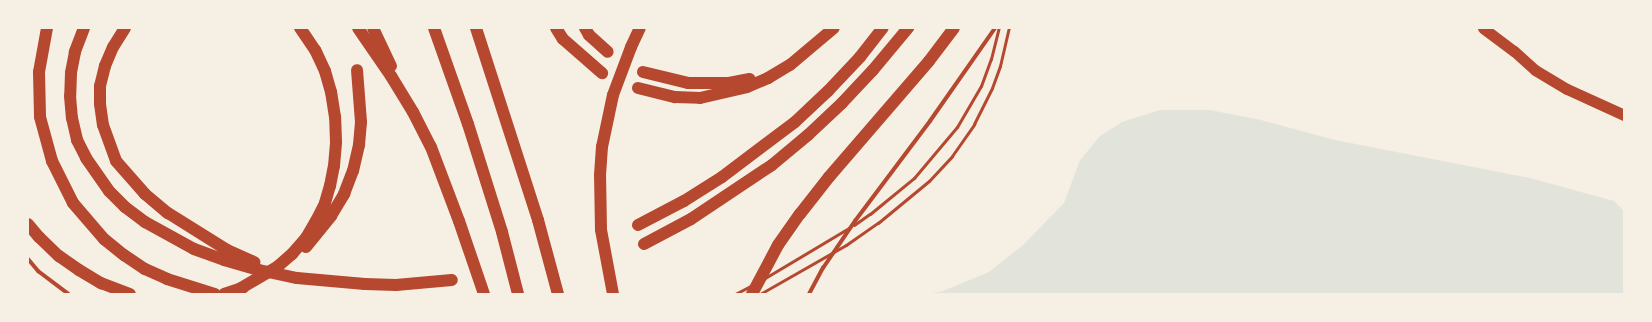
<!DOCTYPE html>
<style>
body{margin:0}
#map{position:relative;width:1652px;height:322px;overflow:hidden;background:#f6efe4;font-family:"Varela Round",sans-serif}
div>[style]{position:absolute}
.green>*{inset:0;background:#e2e4dc}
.service>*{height:3px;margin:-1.5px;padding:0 1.5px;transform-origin:1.5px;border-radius:1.5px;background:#b5482f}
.minor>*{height:4px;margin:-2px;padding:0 2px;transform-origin:2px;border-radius:2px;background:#b5482f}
.trunk>*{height:11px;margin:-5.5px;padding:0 5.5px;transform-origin:5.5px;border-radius:5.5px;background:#b5482f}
.motorway>*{height:12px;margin:-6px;padding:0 6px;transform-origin:6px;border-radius:6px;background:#b5482f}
span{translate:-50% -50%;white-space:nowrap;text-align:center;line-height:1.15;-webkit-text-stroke:3.5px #f6efe4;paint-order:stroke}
.frame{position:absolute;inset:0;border:29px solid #f6efe4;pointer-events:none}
</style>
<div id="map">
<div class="green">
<i style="clip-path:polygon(1160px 110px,1210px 110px,1261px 120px,1335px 140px,1530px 178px,1614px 201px,1624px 211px,1624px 294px,927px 294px,943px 291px,989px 272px,1023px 245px,1064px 203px,1080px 160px,1100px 136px,1122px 122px)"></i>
</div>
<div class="service">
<i style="left:854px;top:225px;width:19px;rotate:-35deg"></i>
<i style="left:870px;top:214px;width:57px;rotate:-39.3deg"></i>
<i style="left:914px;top:178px;width:67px;rotate:-49.9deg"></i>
<i style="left:957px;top:127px;width:48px;rotate:-59.7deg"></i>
<i style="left:981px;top:86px;width:29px;rotate:-70deg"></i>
<i style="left:991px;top:59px;width:32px;rotate:-76deg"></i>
<i style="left:765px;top:278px;width:98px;rotate:-30.8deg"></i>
<i style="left:735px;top:294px;width:20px;rotate:-27deg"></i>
<i style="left:760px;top:294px;width:99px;rotate:-29.7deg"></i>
<i style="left:846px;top:245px;width:39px;rotate:-35deg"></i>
<i style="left:878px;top:223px;width:66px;rotate:-39.5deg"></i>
<i style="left:929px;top:181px;width:34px;rotate:-47deg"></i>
<i style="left:952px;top:156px;width:39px;rotate:-55deg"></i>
<i style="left:974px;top:124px;width:40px;rotate:-63.4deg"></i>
<i style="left:992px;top:88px;width:23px;rotate:-70deg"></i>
<i style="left:1000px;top:66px;width:39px;rotate:-77deg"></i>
</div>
<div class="minor">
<i style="left:28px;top:259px;width:16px;rotate:50deg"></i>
<i style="left:38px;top:271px;width:38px;rotate:37deg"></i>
<i style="left:809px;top:294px;width:30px;rotate:-62deg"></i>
<i style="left:823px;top:268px;width:57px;rotate:-55.8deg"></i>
<i style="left:855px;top:221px;width:125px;rotate:-53.1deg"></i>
<i style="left:930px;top:121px;width:113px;rotate:-55deg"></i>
</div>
<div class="trunk">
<i style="left:1483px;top:28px;width:39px;rotate:37deg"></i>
<i style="left:1514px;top:51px;width:28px;rotate:42deg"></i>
<i style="left:1535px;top:70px;width:37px;rotate:31deg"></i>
<i style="left:1567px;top:89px;width:63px;rotate:24.5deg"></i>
</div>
<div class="motorway">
<i style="left:47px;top:28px;width:45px;rotate:100.3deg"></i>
<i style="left:39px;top:72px;width:45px;rotate:88.7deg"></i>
<i style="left:40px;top:117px;width:46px;rotate:74.7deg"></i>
<i style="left:52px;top:161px;width:47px;rotate:63.4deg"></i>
<i style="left:73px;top:203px;width:48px;rotate:49.3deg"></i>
<i style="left:104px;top:239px;width:26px;rotate:39deg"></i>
<i style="left:124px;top:255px;width:25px;rotate:34deg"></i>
<i style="left:145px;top:269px;width:24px;rotate:24deg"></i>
<i style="left:167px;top:279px;width:50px;rotate:17.4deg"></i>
<i style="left:84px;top:28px;width:26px;rotate:111deg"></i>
<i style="left:75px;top:52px;width:21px;rotate:101deg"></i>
<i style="left:71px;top:73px;width:23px;rotate:92deg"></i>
<i style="left:70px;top:96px;width:22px;rotate:85deg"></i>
<i style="left:72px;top:118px;width:23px;rotate:77deg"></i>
<i style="left:77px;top:140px;width:20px;rotate:63deg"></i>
<i style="left:86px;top:158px;width:40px;rotate:55.1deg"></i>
<i style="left:109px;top:191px;width:23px;rotate:45deg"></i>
<i style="left:125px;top:207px;width:25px;rotate:37deg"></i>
<i style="left:145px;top:222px;width:56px;rotate:28.9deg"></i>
<i style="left:194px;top:249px;width:32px;rotate:20deg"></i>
<i style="left:224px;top:260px;width:36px;rotate:16deg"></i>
<i style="left:259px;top:270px;width:39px;rotate:12deg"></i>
<i style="left:297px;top:278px;width:68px;rotate:5deg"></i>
<i style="left:365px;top:284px;width:31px;rotate:2deg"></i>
<i style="left:396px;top:285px;width:56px;rotate:-5.1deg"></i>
<i style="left:125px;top:28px;width:22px;rotate:122deg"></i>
<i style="left:113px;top:47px;width:21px;rotate:113deg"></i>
<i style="left:105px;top:66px;width:21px;rotate:104deg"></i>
<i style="left:100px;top:86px;width:18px;rotate:90deg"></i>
<i style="left:100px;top:104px;width:21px;rotate:82deg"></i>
<i style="left:103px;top:125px;width:38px;rotate:70deg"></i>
<i style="left:116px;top:161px;width:44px;rotate:48.7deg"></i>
<i style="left:145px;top:194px;width:30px;rotate:40deg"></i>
<i style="left:168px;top:213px;width:70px;rotate:32.1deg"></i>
<i style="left:227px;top:250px;width:30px;rotate:24deg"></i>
<i style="left:358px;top:28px;width:58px;rotate:55.5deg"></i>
<i style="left:391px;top:76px;width:42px;rotate:58.6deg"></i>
<i style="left:413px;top:112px;width:39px;rotate:63deg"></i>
<i style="left:431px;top:147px;width:79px;rotate:69.3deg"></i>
<i style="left:459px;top:221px;width:77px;rotate:71.1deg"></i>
<i style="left:373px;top:28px;width:42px;rotate:64.7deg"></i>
<i style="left:434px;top:28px;width:102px;rotate:70.5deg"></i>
<i style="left:468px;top:124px;width:113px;rotate:72.5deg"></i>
<i style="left:502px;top:232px;width:64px;rotate:75.5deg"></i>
<i style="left:476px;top:28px;width:202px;rotate:72.1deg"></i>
<i style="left:538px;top:220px;width:77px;rotate:74.9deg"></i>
<i style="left:556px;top:28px;width:13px;rotate:58deg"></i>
<i style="left:563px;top:39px;width:52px;rotate:41.1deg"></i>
<i style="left:585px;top:28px;width:8px;rotate:60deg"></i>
<i style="left:589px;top:35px;width:25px;rotate:42deg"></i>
<i style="left:643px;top:72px;width:46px;rotate:13.7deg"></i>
<i style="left:688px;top:83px;width:41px"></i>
<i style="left:729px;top:83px;width:21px;rotate:-11deg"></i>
<i style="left:638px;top:88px;width:38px;rotate:14deg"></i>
<i style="left:675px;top:97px;width:25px;rotate:2deg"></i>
<i style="left:700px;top:98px;width:48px;rotate:-13.2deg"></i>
<i style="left:747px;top:87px;width:23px;rotate:-23deg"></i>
<i style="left:768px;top:78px;width:26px;rotate:-31deg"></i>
<i style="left:790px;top:65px;width:57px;rotate:-40.1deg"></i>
<i style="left:28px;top:224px;width:17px;rotate:50deg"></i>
<i style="left:39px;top:237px;width:28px;rotate:44deg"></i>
<i style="left:59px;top:256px;width:24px;rotate:35deg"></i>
<i style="left:79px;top:270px;width:26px;rotate:31deg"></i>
<i style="left:101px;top:283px;width:31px;rotate:21deg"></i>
<i style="left:638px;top:225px;width:52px;rotate:-27.6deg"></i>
<i style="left:684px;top:201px;width:45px;rotate:-32.3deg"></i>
<i style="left:722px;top:177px;width:91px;rotate:-37deg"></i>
<i style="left:795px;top:122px;width:45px;rotate:-43.2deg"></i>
<i style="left:828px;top:91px;width:47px;rotate:-46.7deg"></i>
<i style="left:860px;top:57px;width:37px;rotate:-52deg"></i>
<i style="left:644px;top:244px;width:53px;rotate:-28deg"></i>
<i style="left:691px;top:219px;width:97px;rotate:-33.7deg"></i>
<i style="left:772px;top:165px;width:47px;rotate:-39.8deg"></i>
<i style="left:808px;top:135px;width:47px;rotate:-43.3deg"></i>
<i style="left:842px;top:103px;width:45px;rotate:-46.8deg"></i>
<i style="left:873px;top:70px;width:55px;rotate:-50.2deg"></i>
<i style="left:306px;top:247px;width:40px;rotate:-51deg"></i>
<i style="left:331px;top:216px;width:26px;rotate:-59deg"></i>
<i style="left:344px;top:194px;width:25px;rotate:-69deg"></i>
<i style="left:353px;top:171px;width:27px;rotate:-77deg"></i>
<i style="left:359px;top:145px;width:23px;rotate:-85deg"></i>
<i style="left:361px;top:122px;width:52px;rotate:-94.4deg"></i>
<i style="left:236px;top:291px;width:48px;rotate:-30.3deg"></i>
<i style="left:277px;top:267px;width:20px;rotate:-41deg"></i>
<i style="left:292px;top:254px;width:21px;rotate:-49deg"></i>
<i style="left:306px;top:238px;width:20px;rotate:-60deg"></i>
<i style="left:316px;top:221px;width:20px;rotate:-63deg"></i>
<i style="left:325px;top:203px;width:18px;rotate:-74deg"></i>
<i style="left:330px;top:186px;width:20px;rotate:-79deg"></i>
<i style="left:334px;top:166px;width:24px;rotate:-85deg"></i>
<i style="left:336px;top:142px;width:25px;rotate:-92deg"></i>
<i style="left:335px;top:117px;width:25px;rotate:-99deg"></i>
<i style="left:331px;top:92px;width:22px;rotate:-106deg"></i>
<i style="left:325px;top:71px;width:23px;rotate:-115deg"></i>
<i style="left:315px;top:50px;width:27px;rotate:-124deg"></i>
<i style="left:224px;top:294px;width:20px;rotate:-18deg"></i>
<i style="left:613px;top:294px;width:65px;rotate:-100.6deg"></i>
<i style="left:601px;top:230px;width:55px;rotate:-91deg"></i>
<i style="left:600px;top:175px;width:28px;rotate:-86deg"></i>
<i style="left:602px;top:147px;width:53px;rotate:-78.1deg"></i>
<i style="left:613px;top:95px;width:51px;rotate:-69.4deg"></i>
<i style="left:631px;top:47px;width:21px;rotate:-65deg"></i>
<i style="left:752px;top:294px;width:55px;rotate:-62deg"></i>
<i style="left:778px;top:245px;width:38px;rotate:-55deg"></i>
<i style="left:800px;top:214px;width:47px;rotate:-51.9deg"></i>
<i style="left:829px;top:177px;width:153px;rotate:-49.2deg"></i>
<i style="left:929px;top:61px;width:41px;rotate:-52.9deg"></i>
</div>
<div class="frame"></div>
</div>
